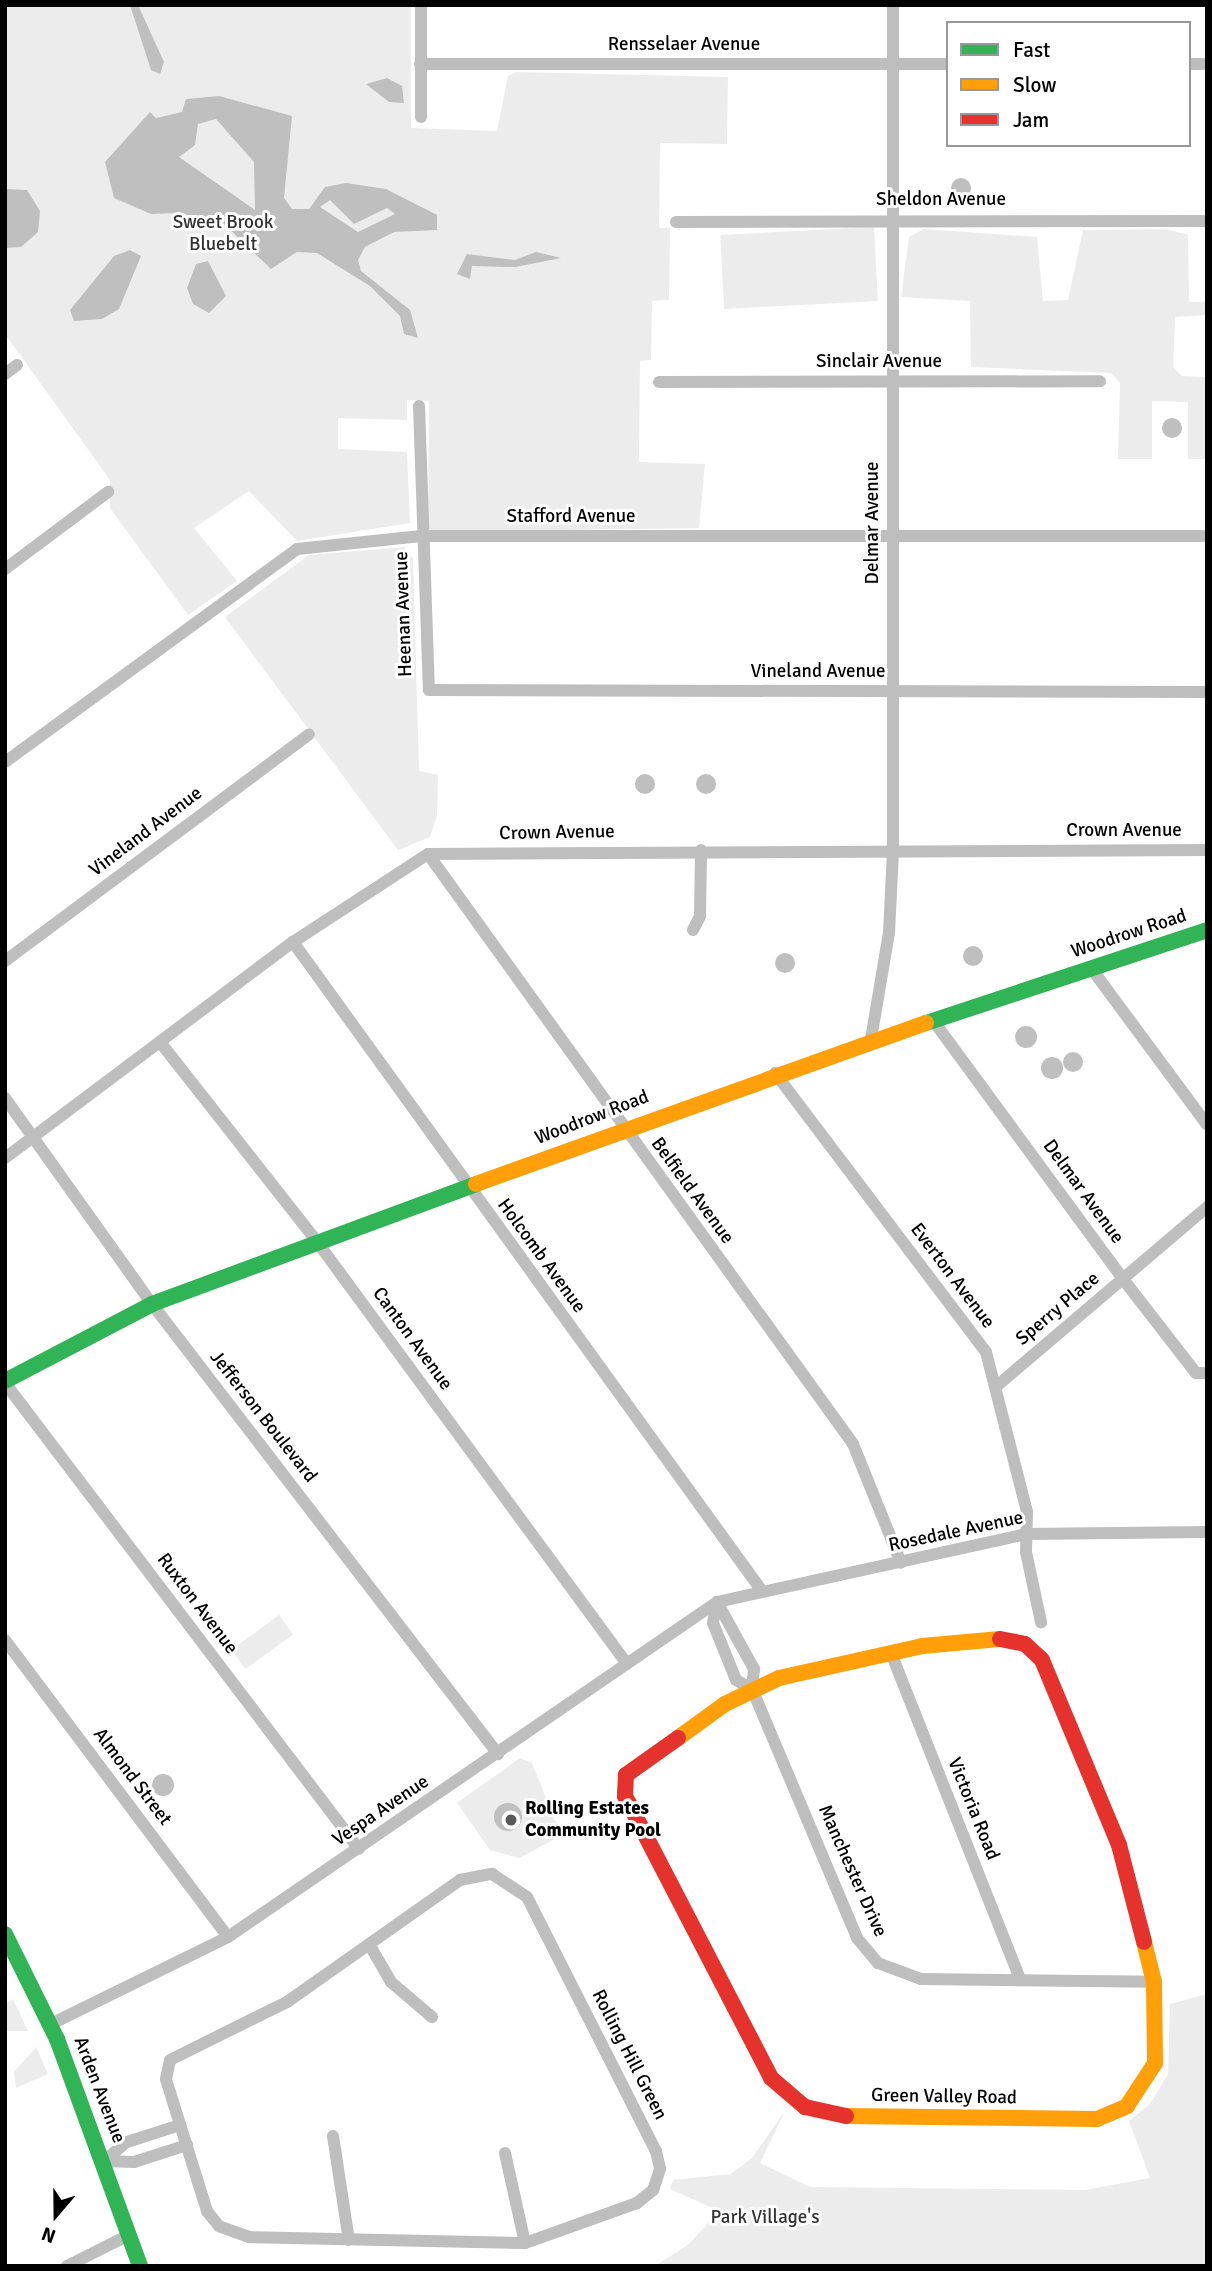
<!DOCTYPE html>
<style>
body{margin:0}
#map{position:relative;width:1212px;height:2271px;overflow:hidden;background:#fff;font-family:Signika,sans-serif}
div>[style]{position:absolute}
.green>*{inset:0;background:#ececec;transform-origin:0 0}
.water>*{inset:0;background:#bfbfbf}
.round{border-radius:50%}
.street>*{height:12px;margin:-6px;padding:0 6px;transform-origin:6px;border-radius:6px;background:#bebebe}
.fast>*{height:16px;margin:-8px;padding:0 8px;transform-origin:8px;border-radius:8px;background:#30b455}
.slow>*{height:16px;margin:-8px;padding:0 8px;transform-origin:8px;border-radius:8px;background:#ff9f0a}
.jam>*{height:16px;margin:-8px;padding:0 8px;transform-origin:8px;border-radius:8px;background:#e5322d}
.dots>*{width:19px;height:19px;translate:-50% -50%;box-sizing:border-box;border:4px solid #fff;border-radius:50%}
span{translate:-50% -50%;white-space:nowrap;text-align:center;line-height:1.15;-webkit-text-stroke:6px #fff;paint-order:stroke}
.street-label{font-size:19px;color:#000}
.park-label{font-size:19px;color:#333}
.poi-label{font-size:19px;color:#000;font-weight:700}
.left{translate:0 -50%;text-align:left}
.frame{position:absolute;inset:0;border:7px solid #000;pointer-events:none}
.legend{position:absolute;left:946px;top:21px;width:245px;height:126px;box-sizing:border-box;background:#fff;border:2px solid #999;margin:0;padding:9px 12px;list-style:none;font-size:21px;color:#000}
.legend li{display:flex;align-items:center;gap:14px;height:35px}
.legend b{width:35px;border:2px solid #999}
.north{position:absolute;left:21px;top:2180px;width:70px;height:70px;-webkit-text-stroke:5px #fff;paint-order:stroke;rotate:200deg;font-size:19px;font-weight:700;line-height:28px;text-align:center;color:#000}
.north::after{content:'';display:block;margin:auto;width:24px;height:32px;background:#000;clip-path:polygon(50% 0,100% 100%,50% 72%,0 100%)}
</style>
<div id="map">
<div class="green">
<i style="clip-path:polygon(5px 5px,411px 5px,411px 128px,497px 131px,508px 76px,516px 72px,728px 77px,727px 144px,660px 143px,659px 228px,670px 228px,669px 300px,652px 301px,651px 360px,640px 361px,639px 462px,705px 464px,699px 528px,434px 532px,428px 528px,429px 401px,407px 400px,407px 420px,338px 418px,338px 449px,407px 452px,410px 523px,297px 541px,249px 491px,194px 528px,237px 581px,188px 615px,110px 508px,110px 480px,5px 334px)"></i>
<i style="left:874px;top:227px;width:74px;height:154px;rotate:87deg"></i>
<i style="clip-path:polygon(924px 229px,1037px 237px,1043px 301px,1068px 300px,1083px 230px,1166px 229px,1188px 235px,1189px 302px,1207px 302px,1207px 315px,1175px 317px,1173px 367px,1182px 376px,1207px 377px,1207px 459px,1188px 459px,1188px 402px,1152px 401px,1152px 459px,1118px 459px,1120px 383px,1111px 373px,971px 367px,970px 301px,901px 297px,909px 237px)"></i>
<i style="clip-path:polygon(404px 547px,413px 558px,419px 771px,438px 775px,437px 816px,430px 837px,398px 850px,225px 617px,309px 555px)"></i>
<i style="left:279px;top:1615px;width:24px;height:59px;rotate:54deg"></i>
<i style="clip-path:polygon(520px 1758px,532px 1763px,561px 1836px,519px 1858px,490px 1850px,457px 1803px)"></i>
<i style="clip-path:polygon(1207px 1994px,1207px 2266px,655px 2266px,689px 2244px,719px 2211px,670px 2189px,673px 2180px,731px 2174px,752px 2158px,785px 2111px,760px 2163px,810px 2187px,1085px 2190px,1150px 2178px,1129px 2121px,1150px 2104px,1168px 2074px,1170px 2004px)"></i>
<i style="clip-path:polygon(13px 1999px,28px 2031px,5px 2031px,5px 2004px)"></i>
<i style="clip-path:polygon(36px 2047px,48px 2074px,16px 2088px,14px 2072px)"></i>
</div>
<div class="water">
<i style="clip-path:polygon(130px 5px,138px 5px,164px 62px,160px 74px,151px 70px)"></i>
<i style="clip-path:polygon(387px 78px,402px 86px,404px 103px,389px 102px,366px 84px)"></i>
<i style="clip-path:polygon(evenodd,219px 96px,292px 116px,284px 198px,292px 209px,309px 209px,325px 187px,346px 183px,386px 189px,437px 215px,437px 230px,394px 232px,365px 247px,358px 260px,361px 271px,410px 310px,418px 338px,404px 334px,400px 316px,370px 286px,317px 253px,297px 252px,271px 269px,224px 224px,179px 213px,151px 214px,114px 198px,105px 162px,150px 112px,156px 118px,182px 112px,186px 99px,219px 96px,216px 119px,254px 162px,255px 210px,179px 157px,195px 145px,198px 124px,216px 119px,219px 96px,330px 200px,354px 224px,387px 208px,395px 214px,358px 232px,320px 207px,330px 200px)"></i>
<i class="round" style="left:951px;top:178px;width:20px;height:20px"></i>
<i style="clip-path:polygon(5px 189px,27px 190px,40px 211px,38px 232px,21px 247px,5px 248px)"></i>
<i style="clip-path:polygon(130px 250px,141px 256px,119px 309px,102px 319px,74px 321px,70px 310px,114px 256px)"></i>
<i style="clip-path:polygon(536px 252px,561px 258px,515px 267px,472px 266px,470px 279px,457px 274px,467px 254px,515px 260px)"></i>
<i style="clip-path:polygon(208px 261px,226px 296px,209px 313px,193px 304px,187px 288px,196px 264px)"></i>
<i class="round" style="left:1162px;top:418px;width:20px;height:20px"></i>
<i class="round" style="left:696px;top:774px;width:20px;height:20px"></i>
<i class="round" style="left:635px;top:774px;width:20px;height:20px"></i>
<i class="round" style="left:963px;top:946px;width:20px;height:20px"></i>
<i class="round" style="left:775px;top:953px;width:20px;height:20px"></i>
<i class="round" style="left:1015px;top:1026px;width:22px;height:22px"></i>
<i class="round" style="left:1063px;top:1052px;width:20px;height:20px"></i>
<i class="round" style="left:1041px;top:1057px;width:22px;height:22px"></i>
<i class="round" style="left:152px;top:1774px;width:22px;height:22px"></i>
<i class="round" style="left:494px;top:1803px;width:28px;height:28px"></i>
</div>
<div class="street">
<i style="left:420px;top:64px;width:528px"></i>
<i style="left:1189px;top:64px;width:18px"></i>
<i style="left:421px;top:117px;width:112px;rotate:-90deg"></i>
<i style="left:676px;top:222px;width:531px;rotate:-0.11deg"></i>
<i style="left:5px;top:374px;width:15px;rotate:-37deg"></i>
<i style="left:659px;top:382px;width:441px;rotate:-0.1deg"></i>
<i style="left:419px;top:406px;width:284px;rotate:88deg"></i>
<i style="left:429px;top:690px;width:778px;rotate:0.15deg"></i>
<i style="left:5px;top:569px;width:129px;rotate:-36.8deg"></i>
<i style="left:5px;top:762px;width:361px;rotate:-36.1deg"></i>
<i style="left:297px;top:549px;width:125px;rotate:-6deg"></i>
<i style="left:421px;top:536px;width:786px"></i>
<i style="left:428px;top:854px;width:727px;rotate:54.23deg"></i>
<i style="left:853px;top:1444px;width:128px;rotate:68deg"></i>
<i style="left:693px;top:930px;width:16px;rotate:-63deg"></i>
<i style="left:700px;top:916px;width:66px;rotate:-89.1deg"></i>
<i style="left:293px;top:942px;width:801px;rotate:54.15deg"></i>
<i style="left:5px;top:961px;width:379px;rotate:-36.7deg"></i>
<i style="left:1091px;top:968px;width:195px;rotate:53.5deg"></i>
<i style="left:935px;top:1023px;width:318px;rotate:53.7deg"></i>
<i style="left:1123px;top:1279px;width:119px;rotate:52.2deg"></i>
<i style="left:1196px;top:1373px;width:11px"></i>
<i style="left:871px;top:1039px;width:108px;rotate:-80.4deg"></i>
<i style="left:889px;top:933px;width:83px;rotate:-87.2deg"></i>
<i style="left:893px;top:850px;width:845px;rotate:-90deg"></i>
<i style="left:160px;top:1042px;width:256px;rotate:51.8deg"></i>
<i style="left:318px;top:1243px;width:522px;rotate:53.72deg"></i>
<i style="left:775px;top:1073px;width:350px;rotate:52.9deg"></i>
<i style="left:986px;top:1352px;width:165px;rotate:75.6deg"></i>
<i style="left:1027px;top:1512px;width:40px;rotate:91.4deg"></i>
<i style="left:1026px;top:1552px;width:72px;rotate:77.9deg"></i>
<i style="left:5px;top:1098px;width:253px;rotate:54.5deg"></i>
<i style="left:152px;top:1304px;width:568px;rotate:52.44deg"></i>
<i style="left:5px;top:1158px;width:360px;rotate:-36.9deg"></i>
<i style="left:293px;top:942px;width:161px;rotate:-33.1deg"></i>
<i style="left:428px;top:854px;width:779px;rotate:-0.29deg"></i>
<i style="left:5px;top:1383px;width:585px;rotate:52.78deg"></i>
<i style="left:998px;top:1385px;width:275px;rotate:-40.4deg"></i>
<i style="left:717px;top:1602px;width:77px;rotate:61.1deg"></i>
<i style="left:754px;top:1669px;width:20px;rotate:96deg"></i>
<i style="left:752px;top:1689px;width:270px;rotate:67.1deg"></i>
<i style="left:857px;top:1938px;width:33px;rotate:50deg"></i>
<i style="left:878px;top:1963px;width:46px;rotate:20.4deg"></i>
<i style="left:921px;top:1979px;width:233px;rotate:0.7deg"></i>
<i style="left:717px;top:1602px;width:21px;rotate:101deg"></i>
<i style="left:713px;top:1623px;width:61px;rotate:68deg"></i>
<i style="left:736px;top:1680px;width:18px;rotate:29deg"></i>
<i style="left:5px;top:1640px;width:371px;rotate:53.1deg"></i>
<i style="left:891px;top:1653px;width:351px;rotate:68.4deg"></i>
<i style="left:492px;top:1874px;width:42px;rotate:33.3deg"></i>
<i style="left:527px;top:1897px;width:285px;rotate:63.1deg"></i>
<i style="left:656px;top:2151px;width:18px;rotate:77deg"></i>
<i style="left:660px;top:2169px;width:22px;rotate:108deg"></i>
<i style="left:653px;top:2190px;width:21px;rotate:141deg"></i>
<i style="left:637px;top:2203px;width:119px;rotate:160.3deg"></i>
<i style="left:525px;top:2243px;width:276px;rotate:-178.8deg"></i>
<i style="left:249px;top:2237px;width:32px;rotate:-160deg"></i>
<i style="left:219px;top:2226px;width:19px;rotate:-129deg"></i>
<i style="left:207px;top:2211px;width:138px;rotate:-107.3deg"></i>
<i style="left:166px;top:2079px;width:19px;rotate:-78deg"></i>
<i style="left:170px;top:2060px;width:131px;rotate:-26.4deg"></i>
<i style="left:287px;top:2002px;width:212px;rotate:-35.2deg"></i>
<i style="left:460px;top:1880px;width:33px;rotate:-11deg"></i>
<i style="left:369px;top:1944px;width:44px;rotate:59.9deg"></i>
<i style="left:391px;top:1982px;width:54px;rotate:40.5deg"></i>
<i style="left:51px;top:2024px;width:197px;rotate:-26.2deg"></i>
<i style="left:228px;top:1937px;width:593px;rotate:-34.41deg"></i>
<i style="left:717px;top:1602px;width:316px;rotate:-12.4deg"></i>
<i style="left:1026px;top:1534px;width:181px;rotate:-0.6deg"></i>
<i style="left:333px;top:2136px;width:105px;rotate:81.3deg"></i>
<i style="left:505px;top:2153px;width:92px;rotate:77.5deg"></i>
<i style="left:104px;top:2161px;width:30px;rotate:-40deg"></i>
<i style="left:127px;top:2142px;width:56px;rotate:-17.8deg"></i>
<i style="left:104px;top:2161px;width:30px;rotate:2deg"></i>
<i style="left:134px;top:2162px;width:56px;rotate:-17.8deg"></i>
<i style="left:67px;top:2266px;width:69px;rotate:-26.6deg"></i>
</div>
<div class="fast">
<i style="left:926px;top:1023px;width:296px;rotate:-18.3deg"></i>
<i style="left:5px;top:1381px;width:166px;rotate:-27.6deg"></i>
<i style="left:152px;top:1304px;width:346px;rotate:-20.3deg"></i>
<i style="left:5px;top:1934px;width:117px;rotate:63.7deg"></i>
<i style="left:57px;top:2039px;width:242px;rotate:69.9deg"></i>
</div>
<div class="slow">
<i style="left:476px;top:1184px;width:478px;rotate:-19.7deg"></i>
<i style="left:678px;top:1738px;width:58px;rotate:-35.9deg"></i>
<i style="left:725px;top:1704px;width:60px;rotate:-25.7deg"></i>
<i style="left:779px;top:1678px;width:147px;rotate:-12.6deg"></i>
<i style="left:922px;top:1646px;width:78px;rotate:-5.1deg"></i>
<i style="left:846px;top:2116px;width:251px;rotate:0.7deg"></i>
<i style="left:1097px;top:2119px;width:33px;rotate:-23deg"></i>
<i style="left:1127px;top:2106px;width:51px;rotate:-56.9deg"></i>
<i style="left:1155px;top:2063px;width:81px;rotate:-90.7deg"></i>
<i style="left:1154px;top:1982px;width:41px;rotate:-104deg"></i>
</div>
<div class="jam">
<i style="left:1000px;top:1639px;width:25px;rotate:11deg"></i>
<i style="left:1025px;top:1644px;width:23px;rotate:43deg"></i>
<i style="left:1042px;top:1660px;width:200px;rotate:67.4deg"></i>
<i style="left:1119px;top:1845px;width:100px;rotate:75.5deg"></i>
<i style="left:678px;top:1738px;width:64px;rotate:144.6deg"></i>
<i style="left:626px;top:1775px;width:21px;rotate:93deg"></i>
<i style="left:625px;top:1796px;width:318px;rotate:62.6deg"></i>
<i style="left:771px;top:2078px;width:45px;rotate:40.5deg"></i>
<i style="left:805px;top:2107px;width:42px;rotate:12.4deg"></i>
</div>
<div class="dots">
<i style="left:511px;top:1820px;background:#595959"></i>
</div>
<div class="street-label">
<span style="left:684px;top:45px">Rensselaer Avenue</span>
<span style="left:941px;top:200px">Sheldon Avenue</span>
<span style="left:879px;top:362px">Sinclair Avenue</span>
<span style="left:571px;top:517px">Stafford Avenue</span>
<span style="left:873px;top:523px;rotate:-90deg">Delmar Avenue</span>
<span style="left:404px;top:614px;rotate:-92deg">Heenan Avenue</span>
<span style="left:818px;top:672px">Vineland Avenue</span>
<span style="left:1124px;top:831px">Crown Avenue</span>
<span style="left:146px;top:832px;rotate:-37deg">Vineland Avenue</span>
<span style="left:557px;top:833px;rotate:-1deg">Crown Avenue</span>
<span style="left:1129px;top:934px;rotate:-18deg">Woodrow Road</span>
<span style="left:592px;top:1118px;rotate:-21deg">Woodrow Road</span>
<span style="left:692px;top:1191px;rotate:54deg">Belfield Avenue</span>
<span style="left:1083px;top:1192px;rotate:54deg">Delmar Avenue</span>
<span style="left:541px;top:1256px;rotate:54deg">Holcomb Avenue</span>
<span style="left:952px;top:1276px;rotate:53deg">Everton Avenue</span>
<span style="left:1058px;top:1309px;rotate:-40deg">Sperry Place</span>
<span style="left:412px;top:1339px;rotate:54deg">Canton Avenue</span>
<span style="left:263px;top:1417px;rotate:52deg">Jefferson Boulevard</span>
<span style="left:956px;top:1532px;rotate:-12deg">Rosedale Avenue</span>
<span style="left:197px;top:1604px;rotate:53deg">Ruxton Avenue</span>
<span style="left:132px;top:1777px;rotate:53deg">Almond Street</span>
<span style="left:973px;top:1809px;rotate:68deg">Victoria Road</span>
<span style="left:381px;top:1811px;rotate:-34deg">Vespa Avenue</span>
<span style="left:852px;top:1871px;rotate:66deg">Manchester Drive</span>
<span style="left:629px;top:2055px;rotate:63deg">Rolling Hill Green</span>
<span style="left:99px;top:2090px;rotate:69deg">Arden Avenue</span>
<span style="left:944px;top:2097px;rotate:1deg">Green Valley Road</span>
</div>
<div class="park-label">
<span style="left:223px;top:234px">Sweet Brook<br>Bluebelt</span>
<span style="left:765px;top:2218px">Park Village's</span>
</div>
<div class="poi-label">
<span class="left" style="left:525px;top:1820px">Rolling Estates<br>Community Pool</span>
</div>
<div class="frame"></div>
<ul class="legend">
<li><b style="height:9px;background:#30b455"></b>Fast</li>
<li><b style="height:9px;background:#ff9f0a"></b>Slow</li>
<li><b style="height:9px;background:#e5322d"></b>Jam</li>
</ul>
<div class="north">N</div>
</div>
